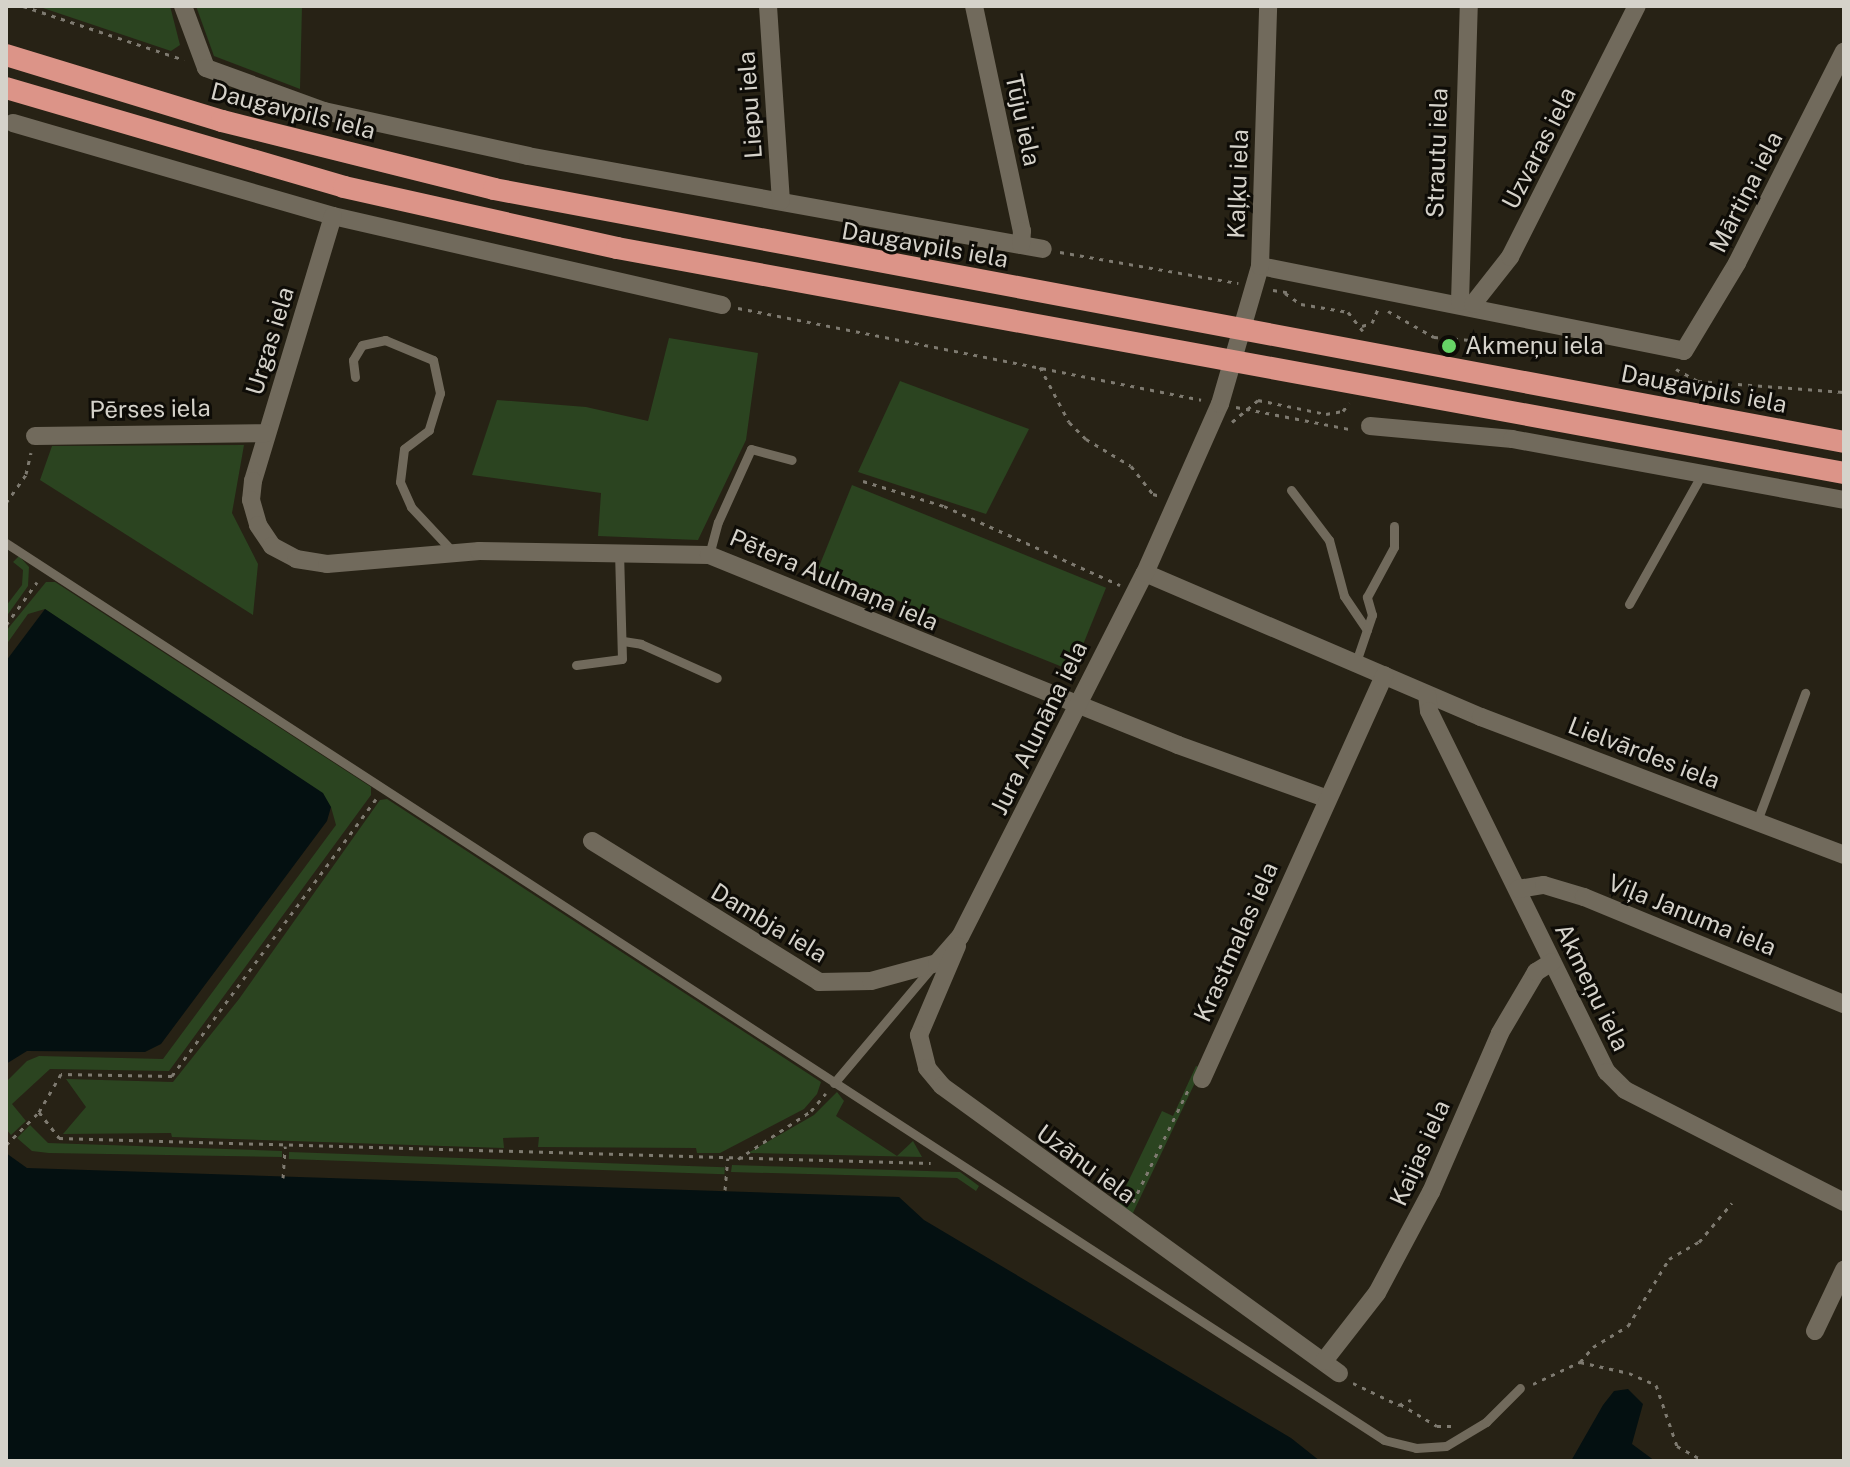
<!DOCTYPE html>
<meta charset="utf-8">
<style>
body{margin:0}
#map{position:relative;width:1850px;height:1467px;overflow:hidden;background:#272215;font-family:"Public Sans",sans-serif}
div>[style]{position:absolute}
.green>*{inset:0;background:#2b4420;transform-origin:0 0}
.water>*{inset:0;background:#041011}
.path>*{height:3px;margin-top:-1.5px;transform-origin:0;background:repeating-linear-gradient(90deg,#7e7a70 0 4px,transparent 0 10px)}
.service>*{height:9px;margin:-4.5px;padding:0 4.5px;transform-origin:4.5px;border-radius:4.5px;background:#716a5c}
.minor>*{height:18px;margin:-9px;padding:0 9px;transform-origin:9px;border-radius:9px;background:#716a5c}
.trunk>*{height:22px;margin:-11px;padding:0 11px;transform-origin:11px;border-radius:11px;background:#dc9488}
.dots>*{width:22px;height:22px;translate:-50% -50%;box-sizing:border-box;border:4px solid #0e0c07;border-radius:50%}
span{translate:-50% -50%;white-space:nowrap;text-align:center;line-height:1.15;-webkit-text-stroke:6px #0e0c07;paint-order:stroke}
.street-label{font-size:24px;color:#d5d2ca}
.poi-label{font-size:24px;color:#d5d2ca}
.left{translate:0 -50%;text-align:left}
.frame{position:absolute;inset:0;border:8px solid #d5d2ca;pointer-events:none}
</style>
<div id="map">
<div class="green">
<i style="clip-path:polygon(37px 6px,170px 6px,180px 45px,171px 51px)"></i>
<i style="clip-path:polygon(196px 6px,302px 6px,300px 89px,214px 56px)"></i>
<i style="clip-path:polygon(669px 338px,758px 353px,746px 440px,698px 540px,598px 536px,601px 493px,472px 475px,497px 400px,586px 407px,648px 421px)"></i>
<i style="clip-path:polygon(900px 381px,1029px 429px,986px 514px,858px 472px)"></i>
<i style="clip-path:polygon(244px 445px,232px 513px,258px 564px,253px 615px,40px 480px,52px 446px)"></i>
<i style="left:852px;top:485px;width:274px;height:90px;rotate:22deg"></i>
<i style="clip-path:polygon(19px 556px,29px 567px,28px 586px,6px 617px,6px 606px,22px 585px,23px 570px,13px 562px)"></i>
<i style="clip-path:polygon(46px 582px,55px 582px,371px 787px,371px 795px,169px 1071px,50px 1069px,12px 1104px,26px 1121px,11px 1135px,6px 1129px,6px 1082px,27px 1061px,39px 1056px,163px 1059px,336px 825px,331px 807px,45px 609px,28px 614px,6px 645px,6px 631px)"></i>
<i style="clip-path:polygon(387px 799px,821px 1082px,817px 1094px,804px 1109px,720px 1153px,697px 1153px,696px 1148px,538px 1147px,539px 1137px,503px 1138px,504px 1148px,172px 1137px,171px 1133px,63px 1134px,86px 1107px,66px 1079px,173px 1082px,239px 999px,380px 800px)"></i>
<i style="clip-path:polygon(1196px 1066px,1202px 1068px,1131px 1217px,1116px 1207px,1162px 1111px,1173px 1116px)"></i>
<i style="clip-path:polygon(837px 1092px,844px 1101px,836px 1116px,897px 1156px,913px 1141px,922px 1157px,748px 1153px,814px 1115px)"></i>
<i style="clip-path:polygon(30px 1125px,48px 1143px,282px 1151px,282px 1157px,49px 1153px,32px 1151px,17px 1138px)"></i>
<i style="left:289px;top:1152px;width:436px;height:7px;rotate:2deg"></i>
<i style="clip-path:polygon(732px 1165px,960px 1172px,979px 1186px,976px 1191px,957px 1178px,731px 1172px)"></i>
</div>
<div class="water">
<i style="clip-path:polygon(45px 609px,323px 793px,331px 807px,327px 821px,161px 1044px,145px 1052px,27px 1051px,6px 1064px,6px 661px)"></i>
<i style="clip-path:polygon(6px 1153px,27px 1168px,899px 1197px,924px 1220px,1291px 1438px,1320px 1461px,6px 1461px)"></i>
<i style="clip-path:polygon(1628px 1389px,1643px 1404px,1632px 1444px,1655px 1461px,1571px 1461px,1603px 1405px,1614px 1391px)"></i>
</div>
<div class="path">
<i style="left:23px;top:6px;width:170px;rotate:18.5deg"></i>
<i style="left:1060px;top:252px;width:181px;rotate:9.9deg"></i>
<i style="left:1273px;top:290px;width:20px;rotate:9deg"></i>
<i style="left:1285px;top:293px;width:19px;rotate:35deg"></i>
<i style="left:1301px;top:304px;width:48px;rotate:9.7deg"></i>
<i style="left:1348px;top:312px;width:24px;rotate:52deg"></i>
<i style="left:738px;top:308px;width:472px;rotate:11.2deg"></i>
<i style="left:1388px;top:311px;width:53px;rotate:29.5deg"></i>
<i style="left:1434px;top:337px;width:134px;rotate:4.7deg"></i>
<i style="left:1362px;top:326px;width:10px;rotate:-17deg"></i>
<i style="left:1372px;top:323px;width:15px;rotate:-67deg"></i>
<i style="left:1040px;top:367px;width:62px;rotate:62.2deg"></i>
<i style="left:1069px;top:422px;width:24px;rotate:45deg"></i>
<i style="left:1086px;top:439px;width:52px;rotate:31deg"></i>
<i style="left:1131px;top:466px;width:36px;rotate:52deg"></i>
<i style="left:1153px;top:494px;width:8px;rotate:14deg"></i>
<i style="left:1676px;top:369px;width:25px;rotate:29deg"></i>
<i style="left:1698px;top:381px;width:146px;rotate:4.3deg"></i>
<i style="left:1236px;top:407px;width:120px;rotate:11deg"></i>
<i style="left:1232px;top:422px;width:34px;rotate:-40deg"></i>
<i style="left:1258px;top:400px;width:69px;rotate:11.6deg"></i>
<i style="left:1326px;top:414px;width:17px;rotate:-10deg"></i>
<i style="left:1343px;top:411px;width:10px;rotate:-53deg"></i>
<i style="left:863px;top:481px;width:85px;rotate:17.2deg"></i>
<i style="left:944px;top:506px;width:193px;rotate:24.2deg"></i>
<i style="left:6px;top:503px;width:35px;rotate:-55deg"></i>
<i style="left:26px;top:474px;width:22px;rotate:-77deg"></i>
<i style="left:6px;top:625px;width:53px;rotate:-54.2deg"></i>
<i style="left:376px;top:799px;width:344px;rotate:126.4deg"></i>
<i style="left:172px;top:1076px;width:111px;rotate:-179deg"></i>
<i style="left:61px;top:1074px;width:44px;rotate:120.1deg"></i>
<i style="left:39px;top:1112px;width:33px;rotate:52deg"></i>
<i style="left:59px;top:1138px;width:872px;rotate:1.64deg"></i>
<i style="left:6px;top:1145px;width:47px;rotate:-45deg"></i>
<i style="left:738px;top:1159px;width:87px;rotate:-33.3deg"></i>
<i style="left:811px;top:1111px;width:23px;rotate:-50deg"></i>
<i style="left:283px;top:1178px;width:32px;rotate:-86deg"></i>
<i style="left:725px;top:1190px;width:32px;rotate:-85deg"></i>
<i style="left:1133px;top:1202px;width:125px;rotate:-63.8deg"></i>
<i style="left:1580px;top:1362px;width:20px;rotate:-49deg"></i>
<i style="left:1593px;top:1347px;width:41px;rotate:-31deg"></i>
<i style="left:1628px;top:1326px;width:79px;rotate:-58.5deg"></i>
<i style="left:1669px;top:1259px;width:34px;rotate:-30deg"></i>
<i style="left:1699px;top:1242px;width:51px;rotate:-49.8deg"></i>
<i style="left:1353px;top:1383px;width:51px;rotate:25.6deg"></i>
<i style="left:1399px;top:1405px;width:13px;rotate:-23deg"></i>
<i style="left:1533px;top:1384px;width:52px;rotate:-25.1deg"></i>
<i style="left:1580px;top:1362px;width:50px;rotate:12.7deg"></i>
<i style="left:1629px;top:1373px;width:30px;rotate:24deg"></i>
<i style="left:1656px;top:1385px;width:65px;rotate:71deg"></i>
<i style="left:1677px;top:1446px;width:31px;rotate:29deg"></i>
<i style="left:1400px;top:1404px;width:43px;rotate:30.7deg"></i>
<i style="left:1437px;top:1426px;width:14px"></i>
</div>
<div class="service">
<i style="left:355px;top:377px;width:17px;rotate:-97deg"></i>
<i style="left:353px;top:360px;width:17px;rotate:-59deg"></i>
<i style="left:362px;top:345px;width:24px;rotate:-12deg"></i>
<i style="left:385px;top:340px;width:52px;rotate:22.6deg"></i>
<i style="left:433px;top:360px;width:34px;rotate:78deg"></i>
<i style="left:440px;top:393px;width:39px;rotate:107deg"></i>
<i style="left:429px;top:430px;width:31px;rotate:143deg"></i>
<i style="left:404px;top:449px;width:33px;rotate:97deg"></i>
<i style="left:400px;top:482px;width:27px;rotate:66deg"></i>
<i style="left:411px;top:507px;width:63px;rotate:46.9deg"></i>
<i style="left:1291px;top:490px;width:63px;rotate:52.8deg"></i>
<i style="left:1329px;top:540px;width:58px;rotate:75deg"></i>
<i style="left:1344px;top:596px;width:41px;rotate:55.9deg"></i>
<i style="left:6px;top:543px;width:1644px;rotate:33.06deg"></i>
<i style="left:1384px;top:1440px;width:33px;rotate:14deg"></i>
<i style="left:1416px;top:1448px;width:30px;rotate:-4deg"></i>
<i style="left:1446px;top:1446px;width:47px;rotate:-31deg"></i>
<i style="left:1486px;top:1422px;width:48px;rotate:-45deg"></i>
<i style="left:709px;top:555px;width:34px;rotate:-75deg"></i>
<i style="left:718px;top:522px;width:80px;rotate:-65.7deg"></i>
<i style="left:751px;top:449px;width:42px;rotate:15deg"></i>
<i style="left:1629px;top:604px;width:149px;rotate:-60.7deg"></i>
<i style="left:623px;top:641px;width:18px;rotate:9deg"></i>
<i style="left:641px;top:644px;width:83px;rotate:24.1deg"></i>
<i style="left:1356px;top:662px;width:50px;rotate:-71.2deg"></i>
<i style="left:1372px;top:615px;width:19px;rotate:-106deg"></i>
<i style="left:1367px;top:597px;width:57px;rotate:-61.6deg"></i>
<i style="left:1394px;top:547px;width:21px;rotate:-90deg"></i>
<i style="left:576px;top:665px;width:46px;rotate:-7.4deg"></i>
<i style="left:622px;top:659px;width:106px;rotate:-91.6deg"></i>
<i style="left:1757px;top:821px;width:137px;rotate:-69.4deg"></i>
<i style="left:834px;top:1083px;width:152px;rotate:-49.8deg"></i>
</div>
<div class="minor">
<i style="left:183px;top:6px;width:66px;rotate:69.6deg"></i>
<i style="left:206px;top:68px;width:126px;rotate:20deg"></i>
<i style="left:324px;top:111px;width:209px;rotate:12.4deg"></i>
<i style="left:528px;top:156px;width:523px;rotate:10.24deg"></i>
<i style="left:768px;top:6px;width:195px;rotate:86.2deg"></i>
<i style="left:974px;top:6px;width:230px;rotate:78deg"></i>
<i style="left:1022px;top:231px;width:14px;rotate:94deg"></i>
<i style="left:13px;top:123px;width:333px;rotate:16.2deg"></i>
<i style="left:333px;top:216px;width:399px;rotate:12.9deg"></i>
<i style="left:333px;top:216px;width:277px;rotate:106.8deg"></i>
<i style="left:253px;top:481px;width:19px;rotate:96deg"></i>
<i style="left:251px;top:500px;width:26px;rotate:74deg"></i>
<i style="left:258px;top:525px;width:25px;rotate:56deg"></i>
<i style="left:272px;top:546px;width:27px;rotate:28deg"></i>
<i style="left:296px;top:559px;width:31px;rotate:9deg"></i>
<i style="left:327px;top:564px;width:153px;rotate:-4.9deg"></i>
<i style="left:479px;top:551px;width:230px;rotate:1deg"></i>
<i style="left:709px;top:555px;width:506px;rotate:22.05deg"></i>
<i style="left:1178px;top:745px;width:159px;rotate:19.8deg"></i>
<i style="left:1260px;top:266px;width:432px;rotate:11.3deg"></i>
<i style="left:1684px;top:351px;width:103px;rotate:-58.9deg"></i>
<i style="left:1737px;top:263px;width:237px;rotate:-63.2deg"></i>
<i style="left:1460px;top:302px;width:296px;rotate:-88.3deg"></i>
<i style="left:1473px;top:304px;width:60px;rotate:-51.8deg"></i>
<i style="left:1510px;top:257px;width:281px;rotate:-63.2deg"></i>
<i style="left:1370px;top:426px;width:143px;rotate:5.2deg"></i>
<i style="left:1512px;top:439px;width:338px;rotate:10.4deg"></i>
<i style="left:35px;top:436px;width:230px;rotate:-0.7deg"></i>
<i style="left:1145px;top:573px;width:366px;rotate:23.2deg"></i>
<i style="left:1481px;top:717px;width:388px;rotate:20.8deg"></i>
<i style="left:1427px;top:695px;width:16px;rotate:83deg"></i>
<i style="left:1429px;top:711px;width:402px;rotate:63.8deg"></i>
<i style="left:1607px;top:1072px;width:25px;rotate:45deg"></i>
<i style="left:1625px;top:1090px;width:246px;rotate:27.1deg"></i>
<i style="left:592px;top:841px;width:267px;rotate:31.8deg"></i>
<i style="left:819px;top:982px;width:52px;rotate:-1.1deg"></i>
<i style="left:871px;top:981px;width:68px;rotate:-15.3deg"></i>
<i style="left:937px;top:963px;width:35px;rotate:-49deg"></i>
<i style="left:960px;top:937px;width:408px;rotate:-63.1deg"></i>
<i style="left:1145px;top:573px;width:185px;rotate:-66.1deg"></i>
<i style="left:1220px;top:404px;width:144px;rotate:-73.8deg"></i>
<i style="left:1260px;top:266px;width:260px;rotate:-88.2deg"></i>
<i style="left:1518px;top:889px;width:26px;rotate:-9deg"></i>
<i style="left:1544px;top:885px;width:42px;rotate:16.7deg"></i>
<i style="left:1584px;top:897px;width:281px;rotate:22.4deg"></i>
<i style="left:957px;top:946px;width:97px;rotate:113.1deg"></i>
<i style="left:919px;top:1035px;width:34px;rotate:76deg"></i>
<i style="left:927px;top:1068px;width:23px;rotate:50deg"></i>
<i style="left:942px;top:1086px;width:490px;rotate:35.9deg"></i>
<i style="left:1202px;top:1079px;width:443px;rotate:-65.7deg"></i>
<i style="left:1815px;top:1331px;width:68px;rotate:-64.6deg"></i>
<i style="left:1324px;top:1361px;width:86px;rotate:-52.1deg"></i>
<i style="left:1377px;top:1293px;width:115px;rotate:-61.9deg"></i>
<i style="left:1431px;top:1192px;width:173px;rotate:-66.5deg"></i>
<i style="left:1500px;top:1033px;width:71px;rotate:-59.5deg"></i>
<i style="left:1536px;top:972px;width:19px;rotate:-32deg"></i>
</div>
<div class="trunk">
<i style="left:6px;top:55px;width:226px;rotate:17deg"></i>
<i style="left:222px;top:121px;width:280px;rotate:14deg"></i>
<i style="left:494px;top:189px;width:1374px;rotate:10.61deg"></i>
<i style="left:6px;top:88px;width:352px;rotate:16.3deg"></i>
<i style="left:344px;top:187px;width:280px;rotate:12.6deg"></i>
<i style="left:617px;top:248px;width:1247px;rotate:10.39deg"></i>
</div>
<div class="dots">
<i style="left:1449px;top:346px;background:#66d466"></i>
</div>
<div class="street-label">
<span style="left:750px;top:105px;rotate:-94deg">Liepu iela</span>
<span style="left:293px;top:111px;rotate:14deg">Daugavpils iela</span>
<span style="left:1023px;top:120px;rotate:78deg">Tūju iela</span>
<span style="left:1539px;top:148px;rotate:-63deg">Uzvaras iela</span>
<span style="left:1437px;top:153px;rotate:-88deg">Strautu iela</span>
<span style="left:1238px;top:184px;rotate:-88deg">Kaļķu iela</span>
<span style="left:1746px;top:192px;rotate:-63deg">Mārtiņa iela</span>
<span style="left:925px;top:245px;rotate:10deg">Daugavpils iela</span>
<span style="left:270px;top:341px;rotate:-73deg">Urgas iela</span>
<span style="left:1704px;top:389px;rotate:11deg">Daugavpils iela</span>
<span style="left:150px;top:409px;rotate:-1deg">Pērses iela</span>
<span style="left:834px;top:580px;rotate:23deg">Pētera Aulmaņa iela</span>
<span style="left:1039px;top:728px;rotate:-64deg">Jura Alunāna iela</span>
<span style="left:1644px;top:753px;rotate:21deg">Lielvārdes iela</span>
<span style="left:1692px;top:915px;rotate:22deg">Viļa Januma iela</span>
<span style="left:769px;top:923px;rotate:31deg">Dambja iela</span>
<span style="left:1236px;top:942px;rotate:-66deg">Krastmalas iela</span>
<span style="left:1592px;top:987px;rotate:64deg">Akmeņu iela</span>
<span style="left:1420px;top:1153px;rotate:-66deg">Kaijas iela</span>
<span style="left:1086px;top:1164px;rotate:36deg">Uzānu iela</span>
</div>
<div class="poi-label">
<span class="left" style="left:1465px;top:346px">Akmeņu iela</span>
</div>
<div class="frame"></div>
</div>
